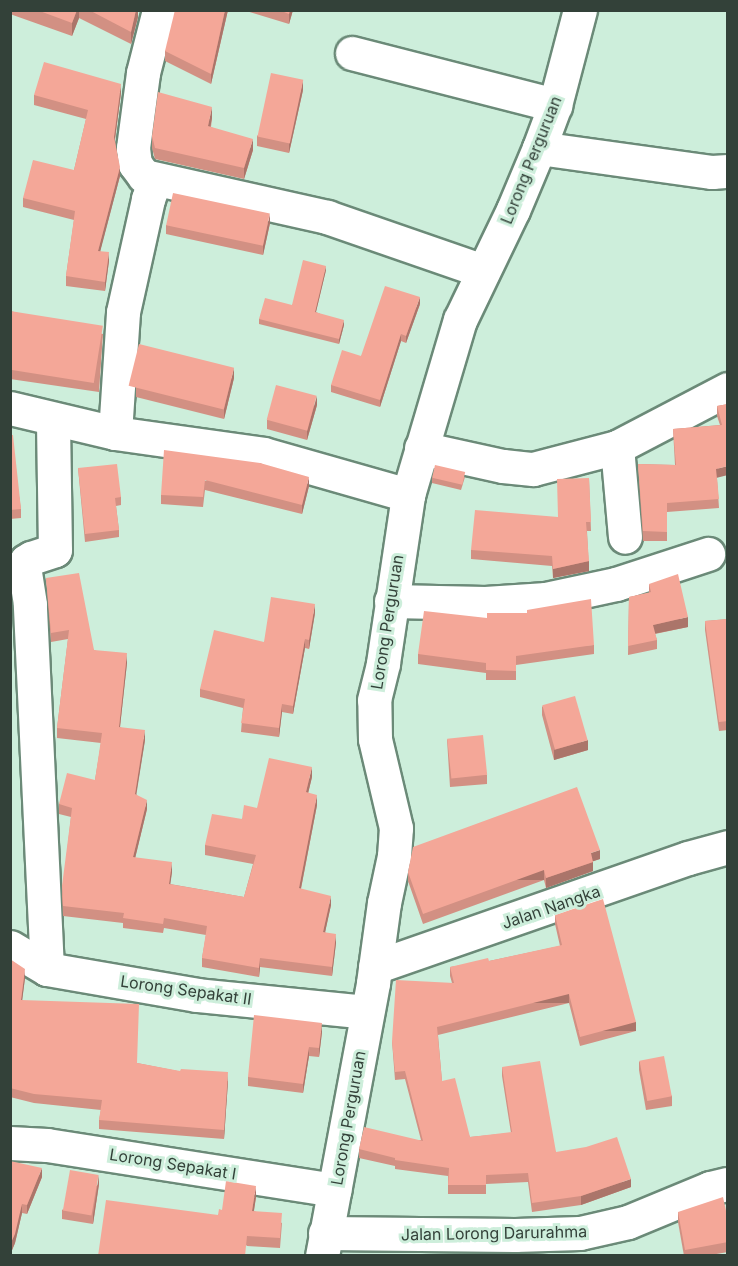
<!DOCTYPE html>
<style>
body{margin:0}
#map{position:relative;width:738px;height:1266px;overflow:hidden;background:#cdeedb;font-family:Inter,sans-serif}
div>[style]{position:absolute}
.roads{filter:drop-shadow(2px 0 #6b8a78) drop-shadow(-2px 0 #6b8a78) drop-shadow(0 2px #6b8a78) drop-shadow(0 -2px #6b8a78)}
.street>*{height:33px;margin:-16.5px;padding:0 16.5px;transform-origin:16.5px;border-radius:16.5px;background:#fff}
.wall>*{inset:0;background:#d29083}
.shaded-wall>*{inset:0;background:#ab756a;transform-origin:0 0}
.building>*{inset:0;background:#f4a798;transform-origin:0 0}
span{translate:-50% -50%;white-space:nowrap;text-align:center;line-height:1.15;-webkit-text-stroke:6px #cdeedb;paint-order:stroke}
.street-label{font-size:16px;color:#334139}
.frame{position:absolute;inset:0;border:12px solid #334139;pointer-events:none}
</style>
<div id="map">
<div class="roads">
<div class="street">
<i style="left:159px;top:10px;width:65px;rotate:104.3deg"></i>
<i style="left:143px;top:73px;width:76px;rotate:97.6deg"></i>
<i style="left:133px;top:148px;width:16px;rotate:83deg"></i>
<i style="left:135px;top:164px;width:15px;rotate:53deg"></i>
<i style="left:144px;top:176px;width:188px;rotate:12.6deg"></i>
<i style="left:327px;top:217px;width:165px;rotate:19.1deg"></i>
<i style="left:352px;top:53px;width:210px;rotate:14.4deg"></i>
<i style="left:539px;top:148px;width:175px;rotate:7.9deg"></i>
<i style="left:712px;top:172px;width:16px;rotate:-4deg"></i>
<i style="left:10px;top:408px;width:108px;rotate:13.4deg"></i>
<i style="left:115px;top:433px;width:150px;rotate:8deg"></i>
<i style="left:264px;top:454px;width:150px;rotate:15.9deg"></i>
<i style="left:115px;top:433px;width:121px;rotate:-86.2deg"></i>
<i style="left:123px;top:312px;width:116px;rotate:-77.5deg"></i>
<i style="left:148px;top:199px;width:20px;rotate:-70deg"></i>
<i style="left:617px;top:447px;width:90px;rotate:84.9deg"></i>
<i style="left:421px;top:448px;width:84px;rotate:12.4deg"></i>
<i style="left:503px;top:466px;width:30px;rotate:6deg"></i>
<i style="left:533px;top:469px;width:87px;rotate:-14.7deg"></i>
<i style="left:617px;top:447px;width:125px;rotate:-27.6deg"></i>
<i style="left:391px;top:601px;width:94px;rotate:1.2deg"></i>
<i style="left:485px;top:603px;width:61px;rotate:-3.8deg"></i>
<i style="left:546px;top:599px;width:72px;rotate:-12.1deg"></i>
<i style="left:616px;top:584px;width:97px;rotate:-18.1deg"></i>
<i style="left:10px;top:947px;width:43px;rotate:30.7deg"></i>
<i style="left:47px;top:969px;width:152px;rotate:9.8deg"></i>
<i style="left:197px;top:995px;width:171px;rotate:5.7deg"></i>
<i style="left:375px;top:967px;width:331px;rotate:-19.2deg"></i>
<i style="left:688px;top:858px;width:41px;rotate:-15.4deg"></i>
<i style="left:47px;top:969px;width:365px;rotate:-92.7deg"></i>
<i style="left:30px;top:604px;width:36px;rotate:-99deg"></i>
<i style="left:24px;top:568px;width:7px;rotate:-74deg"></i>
<i style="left:26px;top:561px;width:6px;rotate:-31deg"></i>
<i style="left:31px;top:558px;width:25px;rotate:-18deg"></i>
<i style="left:55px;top:550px;width:130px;rotate:-90.9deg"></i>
<i style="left:10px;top:1143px;width:37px;rotate:3deg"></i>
<i style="left:47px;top:1145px;width:291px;rotate:8.9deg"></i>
<i style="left:325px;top:1233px;width:190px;rotate:0.6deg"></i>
<i style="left:515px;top:1235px;width:65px;rotate:-1.8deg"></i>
<i style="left:580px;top:1233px;width:49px;rotate:-12.9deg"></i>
<i style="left:628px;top:1222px;width:89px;rotate:-22.5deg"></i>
<i style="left:710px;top:1188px;width:18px;rotate:-13deg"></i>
<i style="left:322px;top:1256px;width:278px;rotate:-79.4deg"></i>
<i style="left:373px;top:983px;width:81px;rotate:-82.2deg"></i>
<i style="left:384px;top:903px;width:48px;rotate:-78deg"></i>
<i style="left:394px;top:856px;width:28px;rotate:-86deg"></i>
<i style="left:396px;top:828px;width:91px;rotate:-103.3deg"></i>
<i style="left:375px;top:739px;width:39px;rotate:-91deg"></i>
<i style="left:374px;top:700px;width:38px;rotate:-76deg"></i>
<i style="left:383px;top:663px;width:170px;rotate:-81.5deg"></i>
<i style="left:408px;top:495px;width:183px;rotate:-73.5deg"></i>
<i style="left:460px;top:320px;width:122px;rotate:-64.3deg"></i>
<i style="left:513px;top:210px;width:67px;rotate:-67.2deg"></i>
<i style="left:539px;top:148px;width:46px;rotate:-69.6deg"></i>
<i style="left:555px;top:105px;width:98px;rotate:-75.3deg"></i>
</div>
</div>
<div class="wall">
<i style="clip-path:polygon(10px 10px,138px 10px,138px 17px,131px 44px,79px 18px,72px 36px,10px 14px)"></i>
<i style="clip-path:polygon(228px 10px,211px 84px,165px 61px,165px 51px)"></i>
<i style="clip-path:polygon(243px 10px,293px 10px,289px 24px)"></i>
<i style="clip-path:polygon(303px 90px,289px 153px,257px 146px,257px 136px)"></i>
<i style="clip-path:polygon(121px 93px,115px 140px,120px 176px,100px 251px,109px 261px,105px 291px,66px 286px,66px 276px,74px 220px,23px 207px,23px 198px,74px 170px,86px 119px,34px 105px,34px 95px)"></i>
<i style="clip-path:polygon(212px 118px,211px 127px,253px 150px,244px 179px,155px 159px,152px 148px,152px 136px)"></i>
<i style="clip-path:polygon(270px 223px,263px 255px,166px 234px,166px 225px)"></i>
<i style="clip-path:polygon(326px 270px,316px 312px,344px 325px,339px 344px,259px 324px,259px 319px,292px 305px)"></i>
<i style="clip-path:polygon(420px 304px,406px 343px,401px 341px,380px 407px,331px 392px,331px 385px,361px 356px)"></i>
<i style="clip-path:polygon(10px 311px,103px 334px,99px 392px,10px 379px)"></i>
<i style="clip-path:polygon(234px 378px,224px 419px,136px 397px,136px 387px)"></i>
<i style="clip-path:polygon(728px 404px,717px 478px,719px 508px,667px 512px,667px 541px,643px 541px,638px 464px,675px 465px,673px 429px,720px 425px,717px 416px,717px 406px)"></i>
<i style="clip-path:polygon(317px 405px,307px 440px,267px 429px,267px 420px)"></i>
<i style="clip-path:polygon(10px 435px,21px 509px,21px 518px,10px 519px)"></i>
<i style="clip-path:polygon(260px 463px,309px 486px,302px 514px,205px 490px,203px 507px,161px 504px,161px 495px)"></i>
<i style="clip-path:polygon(78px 468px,121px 497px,121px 505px,116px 506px,119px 530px,119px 537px,85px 542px)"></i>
<i style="clip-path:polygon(465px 477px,461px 490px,432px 483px,432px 478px)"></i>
<i style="clip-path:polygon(589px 478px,591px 531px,587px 531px,589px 571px,553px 578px,552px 566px,471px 559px,471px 550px,558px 517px)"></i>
<i style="clip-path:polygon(46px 578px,94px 650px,127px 663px,120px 727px,145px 740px,136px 794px,147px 809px,135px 858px,172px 872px,170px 884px,244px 897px,253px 864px,205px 855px,205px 845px,257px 808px,312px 777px,308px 793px,317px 805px,301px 889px,331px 905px,325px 932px,336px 943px,332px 976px,260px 967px,259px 977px,202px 967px,202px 958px,206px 935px,164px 928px,163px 933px,123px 928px,123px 923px,63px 916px,62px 896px,71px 817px,59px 814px,59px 804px,95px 780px,101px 743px,57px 738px,57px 728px,68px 639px,51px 642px)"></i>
<i style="clip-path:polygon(649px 584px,688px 627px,655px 634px,657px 640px,657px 649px,628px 655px,629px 597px,649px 593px)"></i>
<i style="clip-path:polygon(315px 613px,309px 649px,305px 648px,293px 714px,282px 712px,279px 737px,241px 732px,243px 708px,200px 697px,200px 689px,264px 642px)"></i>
<i style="clip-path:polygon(728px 619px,728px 730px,719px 731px,705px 630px,705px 621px)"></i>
<i style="clip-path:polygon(594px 645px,594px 654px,516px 665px,516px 680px,486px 680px,486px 673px,418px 664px,418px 654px)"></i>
<i style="clip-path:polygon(542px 706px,588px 750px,554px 760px,542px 715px)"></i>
<i style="clip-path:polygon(447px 739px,487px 775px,487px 784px,450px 787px)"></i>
<i style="clip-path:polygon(600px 859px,593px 861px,593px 871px,546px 888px,544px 880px,423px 924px,408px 881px,408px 872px)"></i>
<i style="clip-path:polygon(555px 915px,636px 1031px,580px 1046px,569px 1003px,438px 1035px,442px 1081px,470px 1137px,511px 1133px,502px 1076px,502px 1067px,556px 1152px,631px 1187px,581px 1205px,532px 1212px,528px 1182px,486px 1184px,486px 1194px,448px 1194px,448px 1176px,395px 1169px,395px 1166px,359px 1158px,359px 1149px,421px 1140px,405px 1079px,395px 1080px,392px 1041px,452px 983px,450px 976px,450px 967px,489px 961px,560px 946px,555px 924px)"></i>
<i style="clip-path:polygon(10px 959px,25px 978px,22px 1000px,137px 1063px,228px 1081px,224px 1139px,99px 1129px,99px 1120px,101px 1110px,34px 1103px,10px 1097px)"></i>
<i style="clip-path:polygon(322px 1032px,319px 1057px,309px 1056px,303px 1093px,248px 1086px,248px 1077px)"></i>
<i style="clip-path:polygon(639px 1061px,672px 1096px,672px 1106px,646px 1110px,639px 1070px)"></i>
<i style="clip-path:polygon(10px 1161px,42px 1177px,27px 1214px,22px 1213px,15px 1243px,10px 1255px)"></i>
<i style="clip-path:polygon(99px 1184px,93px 1224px,62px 1219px,62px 1210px)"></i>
<i style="clip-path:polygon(256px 1197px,254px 1211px,282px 1223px,280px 1248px,247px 1246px,218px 1215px,222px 1210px)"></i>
<i style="clip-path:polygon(678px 1212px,728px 1220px,728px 1252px,705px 1256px,684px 1256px,678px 1222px)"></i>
</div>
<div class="shaded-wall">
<i style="clip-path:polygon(77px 10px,79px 10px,79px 18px,72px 36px,72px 23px)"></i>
<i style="clip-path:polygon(136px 10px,138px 10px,138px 17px,131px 44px,131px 32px)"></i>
<i style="clip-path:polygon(225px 10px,228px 10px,211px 84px,211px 74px)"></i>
<i style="clip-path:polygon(290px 10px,293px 10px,289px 24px,289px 14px)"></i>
<i style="clip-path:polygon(303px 80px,303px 90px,289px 153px,289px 144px)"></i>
<i style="clip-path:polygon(121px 84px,121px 93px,114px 146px,114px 137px)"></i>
<i style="clip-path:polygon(212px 107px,212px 118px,208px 138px,208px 126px)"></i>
<i style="clip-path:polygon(253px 139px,253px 150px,244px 179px,244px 168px)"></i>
<i style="clip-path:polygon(120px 167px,120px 176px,98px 260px,98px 251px)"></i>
<i style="clip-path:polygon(270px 214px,270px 223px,263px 255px,263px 245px)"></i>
<i style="clip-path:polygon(109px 252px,109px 261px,105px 291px,105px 282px)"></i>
<i style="clip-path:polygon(326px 266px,326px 270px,315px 316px,315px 312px)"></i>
<i style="clip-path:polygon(420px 297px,420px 304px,406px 343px,406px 336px)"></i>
<i style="clip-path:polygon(344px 320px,344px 325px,339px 344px,339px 339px)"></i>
<i style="clip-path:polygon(401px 334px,401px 341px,380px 407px,380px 400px)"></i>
<i style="clip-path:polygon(234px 368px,234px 378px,224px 419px,224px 409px)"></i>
<i style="clip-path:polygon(317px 396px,317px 405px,307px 440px,307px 430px)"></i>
<i style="clip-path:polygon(728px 466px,728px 475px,716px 478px,716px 469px)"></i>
<i style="clip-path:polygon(309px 477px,309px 486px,302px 514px,302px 505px)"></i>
<i style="clip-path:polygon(589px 561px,589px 571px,553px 578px,553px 569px)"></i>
<i style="clip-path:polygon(315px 604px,315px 613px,309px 649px,309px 640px)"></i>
<i style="clip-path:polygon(688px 617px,688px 627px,653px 634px,653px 625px)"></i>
<i style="clip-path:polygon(305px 639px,305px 648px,293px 714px,293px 706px)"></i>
<i style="clip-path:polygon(127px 653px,127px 663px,119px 736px,119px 727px)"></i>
<i style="clip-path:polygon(282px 704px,282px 712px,279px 737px,279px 728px)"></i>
<i style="clip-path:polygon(145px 730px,145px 740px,135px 803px,135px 794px)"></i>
<i style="clip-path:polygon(588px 740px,588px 750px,554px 760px,554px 750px)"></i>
<i style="clip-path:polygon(312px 767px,312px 777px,306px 802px,306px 792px)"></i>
<i style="clip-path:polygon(317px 795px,317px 805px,299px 898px,299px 888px)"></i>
<i style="clip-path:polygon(147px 800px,147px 809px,133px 867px,133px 857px)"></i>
<i style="clip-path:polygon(600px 850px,600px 859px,591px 862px,591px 853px)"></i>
<i style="clip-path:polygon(172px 862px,172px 872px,169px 894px,169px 884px)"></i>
<i style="clip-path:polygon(593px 862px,593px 871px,546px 888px,546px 878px)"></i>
<i style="left:544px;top:870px;width:10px;height:129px;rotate:90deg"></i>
<i style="clip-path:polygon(331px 896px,331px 905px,323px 942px,323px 932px)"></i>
<i style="clip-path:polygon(336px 934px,336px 943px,332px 976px,332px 967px)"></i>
<i style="clip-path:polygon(260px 958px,260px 967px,259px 977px,259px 968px)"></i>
<i style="clip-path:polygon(25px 969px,25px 978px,21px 1010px,21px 1000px)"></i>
<i style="left:569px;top:994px;width:9px;height:136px;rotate:90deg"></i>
<i style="left:636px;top:1022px;width:9px;height:58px;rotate:90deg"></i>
<i style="clip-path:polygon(322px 1023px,322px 1032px,319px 1057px,319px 1048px)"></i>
<i style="clip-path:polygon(309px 1047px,309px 1056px,303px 1093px,303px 1084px)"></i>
<i style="clip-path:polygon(228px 1072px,228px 1081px,224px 1139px,224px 1130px)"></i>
<i style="clip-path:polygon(42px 1168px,42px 1177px,27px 1214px,27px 1205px)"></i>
<i style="clip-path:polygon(99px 1175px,99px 1184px,93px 1224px,93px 1215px)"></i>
<i style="clip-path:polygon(631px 1179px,631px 1187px,581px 1205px,581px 1196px)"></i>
<i style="clip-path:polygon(256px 1186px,256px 1197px,252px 1222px,252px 1211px)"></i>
<i style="clip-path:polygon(22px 1204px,22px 1213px,15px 1243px,10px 1255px,10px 1245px)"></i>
</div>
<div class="building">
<i style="clip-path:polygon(37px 10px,77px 10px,72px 23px)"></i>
<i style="clip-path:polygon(89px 10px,136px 10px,131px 32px)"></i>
<i style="clip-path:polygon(175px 10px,225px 10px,211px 74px,165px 51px)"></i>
<i style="clip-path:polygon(279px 10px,290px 10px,289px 14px)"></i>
<i style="clip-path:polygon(44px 62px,121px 84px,114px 137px,120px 167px,98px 251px,109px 252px,105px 282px,66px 276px,75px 211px,23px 198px,33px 160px,74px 170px,88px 110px,34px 95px)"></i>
<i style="left:271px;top:73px;width:33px;height:65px;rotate:12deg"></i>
<i style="clip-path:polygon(158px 92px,212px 107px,208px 126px,253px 139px,244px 168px,155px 148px,152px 136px)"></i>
<i style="left:173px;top:193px;width:99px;height:33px;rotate:12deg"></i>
<i style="clip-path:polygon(303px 260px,326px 266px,315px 312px,344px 320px,339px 339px,259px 319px,265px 298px,292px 305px)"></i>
<i style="clip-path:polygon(385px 286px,420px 297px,406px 336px,401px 334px,380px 400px,331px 385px,342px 350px,361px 356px)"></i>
<i style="left:10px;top:311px;width:94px;height:58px;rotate:9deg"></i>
<i style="left:139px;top:344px;width:98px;height:43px;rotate:14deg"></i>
<i style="left:276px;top:385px;width:42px;height:36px;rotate:15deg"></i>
<i style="clip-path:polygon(728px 404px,728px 466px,716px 469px,719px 499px,667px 503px,667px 532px,643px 531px,638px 464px,676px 465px,673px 429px,722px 425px,717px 406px)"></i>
<i style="clip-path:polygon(10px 435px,13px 435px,21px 509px,10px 510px)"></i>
<i style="clip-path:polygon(164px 450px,260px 463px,309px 477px,302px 505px,205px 480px,203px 497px,161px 495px)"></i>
<i style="clip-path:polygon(117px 464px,121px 497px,115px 498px,119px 530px,85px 534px,78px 468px)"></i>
<i style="left:435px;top:465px;width:31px;height:13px;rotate:13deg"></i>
<i style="clip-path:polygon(589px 478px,591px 522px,586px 522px,589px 561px,553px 569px,552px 556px,471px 550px,475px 510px,558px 517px,557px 479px)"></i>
<i style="clip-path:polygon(79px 573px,94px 650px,127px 653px,119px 727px,145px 730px,135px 794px,147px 800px,133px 857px,172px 862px,169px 884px,244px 897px,256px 855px,205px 845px,212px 814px,242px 819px,244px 805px,257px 808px,269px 758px,312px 767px,306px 792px,317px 795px,299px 888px,331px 896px,323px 932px,336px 934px,332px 967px,260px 958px,259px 968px,202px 958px,207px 926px,164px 918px,163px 924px,123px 918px,124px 913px,63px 906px,62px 886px,72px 808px,59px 804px,67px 773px,95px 780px,102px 733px,57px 728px,69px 630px,51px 633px,46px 578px)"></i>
<i style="clip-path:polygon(678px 574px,688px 617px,653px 625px,657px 640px,628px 646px,629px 597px,651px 592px,649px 584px)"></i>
<i style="clip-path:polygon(271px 597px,315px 604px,309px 640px,305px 639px,293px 706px,282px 704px,279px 728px,241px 723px,245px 699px,200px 689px,214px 630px,264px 642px)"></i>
<i style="clip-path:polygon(591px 599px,594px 645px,516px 656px,516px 671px,486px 670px,486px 663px,418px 654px,424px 611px,487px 618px,487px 613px,527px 613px,527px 610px)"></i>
<i style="clip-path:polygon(728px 619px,728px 721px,719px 722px,705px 621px)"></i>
<i style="left:575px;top:696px;width:46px;height:34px;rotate:74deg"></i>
<i style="left:483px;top:735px;width:40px;height:36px;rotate:84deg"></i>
<i style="clip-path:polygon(577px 787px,600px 850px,591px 853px,593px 862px,546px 878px,544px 870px,423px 914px,408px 872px,413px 847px)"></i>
<i style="clip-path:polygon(603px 899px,636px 1022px,580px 1037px,569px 994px,437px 1027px,442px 1081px,455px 1078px,470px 1137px,512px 1132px,502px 1067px,540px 1061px,556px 1152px,586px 1147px,617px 1137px,631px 1179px,581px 1196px,532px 1203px,528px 1173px,486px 1175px,486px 1185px,448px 1185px,449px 1168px,395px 1160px,395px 1158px,359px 1149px,364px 1127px,423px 1141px,405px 1071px,395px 1072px,392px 1041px,396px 980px,454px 983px,450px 967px,488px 958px,489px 961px,562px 945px,555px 915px)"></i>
<i style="clip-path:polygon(10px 959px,25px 969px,21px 1000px,139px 1004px,137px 1063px,180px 1071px,181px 1069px,228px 1072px,224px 1130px,99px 1120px,102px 1100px,34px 1094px,10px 1088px,10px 1000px,15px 1000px,10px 1000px)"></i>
<i style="clip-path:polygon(254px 1015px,322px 1023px,319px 1048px,309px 1047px,303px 1084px,248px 1077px)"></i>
<i style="left:664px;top:1056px;width:41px;height:25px;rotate:79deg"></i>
<i style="clip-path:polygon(10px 1161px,42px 1168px,27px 1205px,22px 1204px,15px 1234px,10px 1245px)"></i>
<i style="left:70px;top:1170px;width:29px;height:41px;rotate:10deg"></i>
<i style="clip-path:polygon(226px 1181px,256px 1186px,252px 1211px,282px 1213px,280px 1238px,247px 1236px,245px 1256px,98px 1256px,106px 1200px,218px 1215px,219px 1209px,222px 1210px)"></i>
<i style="clip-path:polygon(723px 1197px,728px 1220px,728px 1242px,685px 1250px,678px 1212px)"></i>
</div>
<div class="street-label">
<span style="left:531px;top:160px;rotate:-68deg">Lorong Perguruan</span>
<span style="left:387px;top:622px;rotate:-81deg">Lorong Perguruan</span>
<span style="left:551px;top:907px;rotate:-19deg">Jalan Nangka</span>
<span style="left:186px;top:990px;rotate:8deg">Lorong Sepakat II</span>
<span style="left:348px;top:1118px;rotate:-80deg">Lorong Perguruan</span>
<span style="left:173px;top:1164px;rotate:9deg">Lorong Sepakat I</span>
<span style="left:494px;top:1233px;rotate:-1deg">Jalan Lorong Darurahma</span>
</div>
<div class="frame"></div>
</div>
